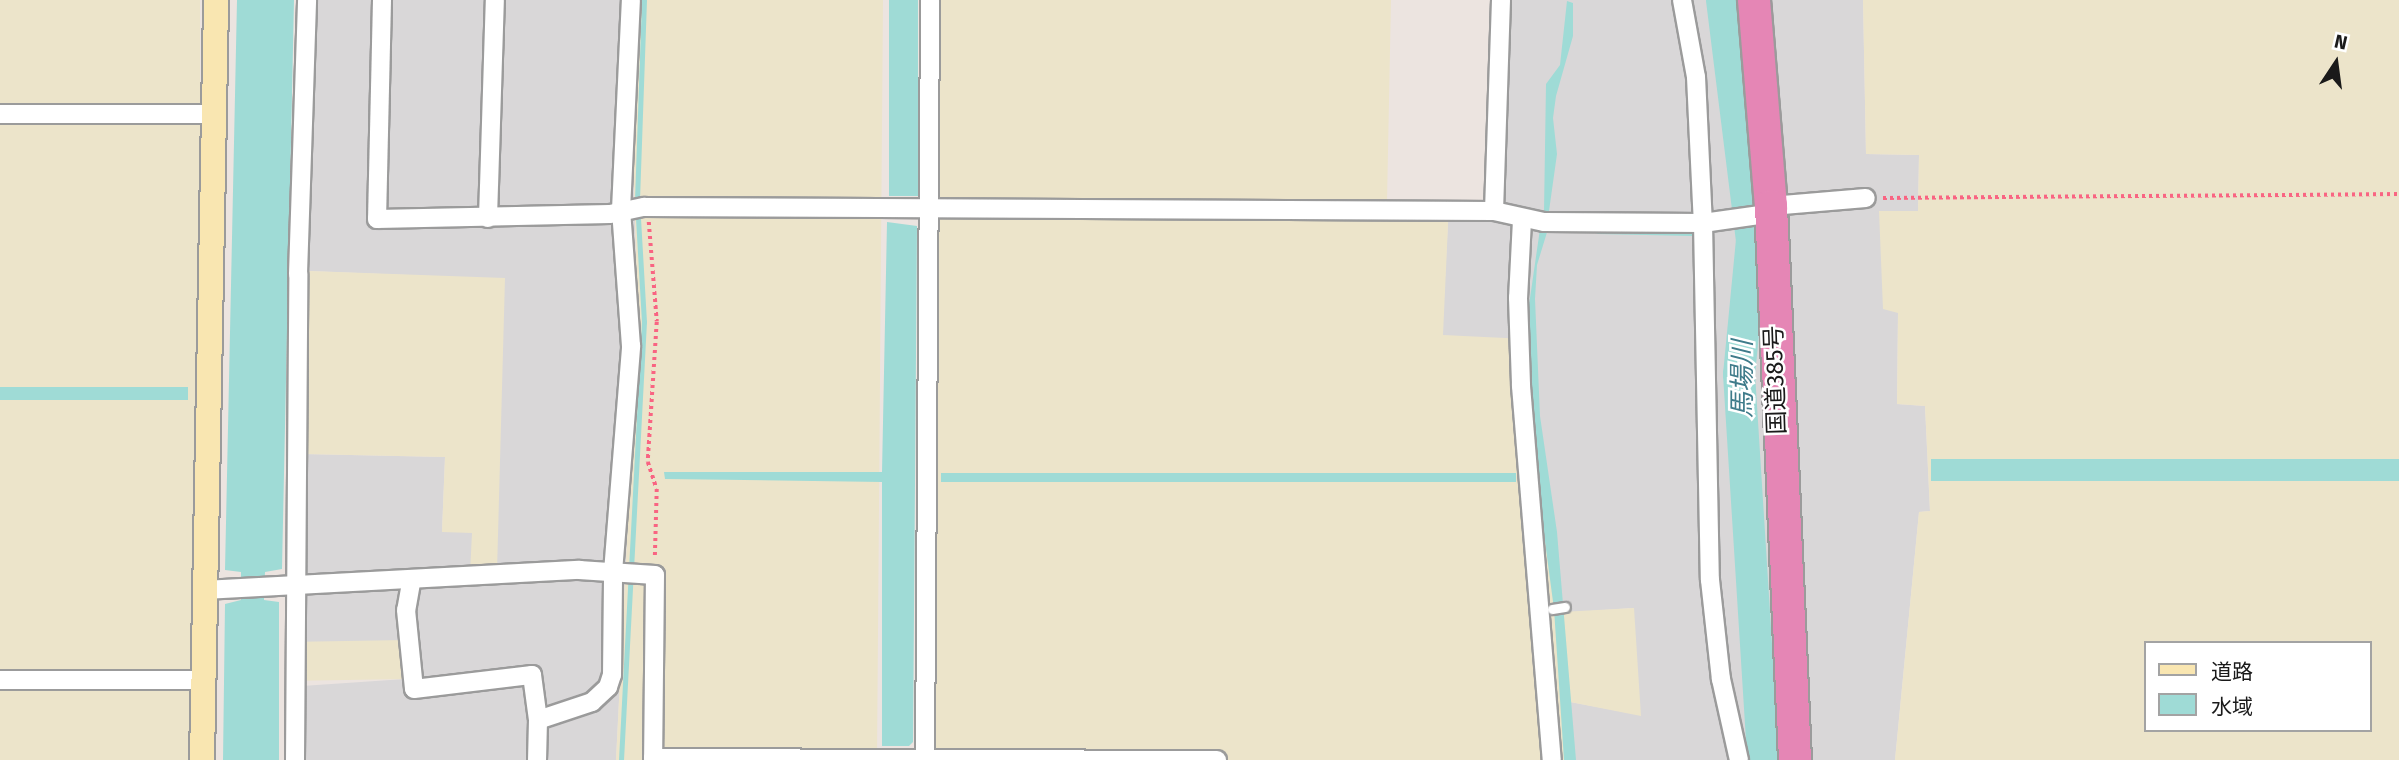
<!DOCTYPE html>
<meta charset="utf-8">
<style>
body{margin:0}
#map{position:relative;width:2399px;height:760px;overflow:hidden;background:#ece4e0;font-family:"Fira Sans","Noto Sans JP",sans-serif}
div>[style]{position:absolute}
.residential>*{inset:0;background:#d9d7d8}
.farmland>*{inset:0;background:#ece4ca;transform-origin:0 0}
.water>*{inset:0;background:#9fdbd6;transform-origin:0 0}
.stream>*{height:5px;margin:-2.5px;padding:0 2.5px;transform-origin:2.5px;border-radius:2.5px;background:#9fdbd6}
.river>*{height:32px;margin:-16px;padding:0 16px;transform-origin:16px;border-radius:16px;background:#9fdbd6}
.path>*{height:3.5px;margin-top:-1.75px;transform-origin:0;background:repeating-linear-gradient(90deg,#f96482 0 3.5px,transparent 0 7px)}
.roads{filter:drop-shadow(2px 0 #9b9b9b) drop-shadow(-2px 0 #9b9b9b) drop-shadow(0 2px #9b9b9b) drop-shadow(0 -2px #9b9b9b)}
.lane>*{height:9px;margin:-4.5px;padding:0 4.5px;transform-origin:4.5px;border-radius:4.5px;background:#fff}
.street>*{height:18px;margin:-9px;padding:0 9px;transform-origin:9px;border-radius:9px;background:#fff}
.secondary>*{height:24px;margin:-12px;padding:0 12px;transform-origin:12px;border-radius:12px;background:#f9e6b1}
.highway>*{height:32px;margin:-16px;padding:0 16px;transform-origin:16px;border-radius:16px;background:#e586b5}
span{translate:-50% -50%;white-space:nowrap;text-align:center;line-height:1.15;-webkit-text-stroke:5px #fff;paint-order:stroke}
.street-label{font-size:24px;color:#1a1a1a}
.water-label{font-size:26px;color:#3e7b8a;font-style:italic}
.legend{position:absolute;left:2144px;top:641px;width:228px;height:91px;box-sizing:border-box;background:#fff;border:2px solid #a3a3a3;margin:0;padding:9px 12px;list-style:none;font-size:21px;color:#1a1a1a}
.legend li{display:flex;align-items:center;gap:14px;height:35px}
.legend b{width:35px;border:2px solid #a3a3a3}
.north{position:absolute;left:2301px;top:28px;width:70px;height:70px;-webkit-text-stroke:5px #fff;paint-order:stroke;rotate:13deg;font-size:19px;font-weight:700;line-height:28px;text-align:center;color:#1a1a1a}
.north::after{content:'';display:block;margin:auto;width:24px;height:32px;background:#1a1a1a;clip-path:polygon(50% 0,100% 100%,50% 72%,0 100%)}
</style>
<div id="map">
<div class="residential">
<i style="clip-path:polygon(316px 0,641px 0,633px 153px,638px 322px,616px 760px,301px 760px,302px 686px,405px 679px,301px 643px,303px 454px,445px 457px,442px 532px,505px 279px,309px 271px)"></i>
<i style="clip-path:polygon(1495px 0,1863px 0,1866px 154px,1919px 155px,1918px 211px,1880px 212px,1898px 313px,1897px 404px,1925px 406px,1930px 511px,1919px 512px,1895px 760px,1570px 760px,1565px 701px,1640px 715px,1633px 608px,1561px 613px,1442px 335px,1449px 203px,1489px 204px)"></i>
</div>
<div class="farmland">
<i style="left:0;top:0;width:200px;height:760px"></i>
<i style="clip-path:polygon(641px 0,883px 0,877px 760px,616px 760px,638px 322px,633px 153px)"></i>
<i style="clip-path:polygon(937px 0,1391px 0,1387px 202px,1449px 203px,1443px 335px,1528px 339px,1561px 612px,1634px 608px,1641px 716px,1565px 701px,1570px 760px,934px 760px)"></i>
<i style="clip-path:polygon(evenodd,1863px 0,2399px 0,2399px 760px,1895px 760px,1919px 512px,1930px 511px,1925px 406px,1897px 404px,1898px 313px,1883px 309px,1879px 211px,1918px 211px,1919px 155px,1866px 154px,1863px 0,2145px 643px,2369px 643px,2369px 730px,2145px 730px,2145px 643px)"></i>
<i style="clip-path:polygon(309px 271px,505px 278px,497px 572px,470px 573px,472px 533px,442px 532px,445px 457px,303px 454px)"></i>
<i style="left:405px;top:640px;width:39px;height:104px;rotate:89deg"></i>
</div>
<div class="water">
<i style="clip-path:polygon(237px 0,294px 0,282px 569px,265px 572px,264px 600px,279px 602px,279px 760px,223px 760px,225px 604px,241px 600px,241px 572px,225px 570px)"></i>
<i style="left:889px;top:0;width:29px;height:196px"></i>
<i style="clip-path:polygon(1567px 1px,1573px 3px,1573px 36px,1556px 96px,1553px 118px,1557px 154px,1549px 211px,1544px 211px,1546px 84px,1560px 65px)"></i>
<i style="clip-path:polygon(887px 222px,917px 226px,913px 742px,909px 746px,882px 746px,882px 482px,665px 479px,664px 472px,882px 472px)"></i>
<i style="clip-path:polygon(1540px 229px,1548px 229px,1537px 265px,1535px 299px,1540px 416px,1557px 532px,1576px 760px,1564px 760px,1554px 609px,1533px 452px,1529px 305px)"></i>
<i style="left:0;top:387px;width:188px;height:13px"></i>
<i style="left:2399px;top:459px;width:22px;height:468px;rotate:90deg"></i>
<i style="left:941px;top:473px;width:575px;height:9px"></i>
</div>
<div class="stream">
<i style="left:1598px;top:231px;width:94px;rotate:1.2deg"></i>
<i style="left:621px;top:760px;width:439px;rotate:-87deg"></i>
<i style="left:644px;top:322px;width:122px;rotate:-93.3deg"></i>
<i style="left:637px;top:200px;width:200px;rotate:-88deg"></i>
</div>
<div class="river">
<i style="left:1722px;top:0;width:242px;rotate:82.9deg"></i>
<i style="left:1752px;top:240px;width:135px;rotate:95.5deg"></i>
<i style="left:1739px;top:374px;width:387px;rotate:86.4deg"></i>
</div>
<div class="path">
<i style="left:1883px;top:198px;width:516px;rotate:-0.44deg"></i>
<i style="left:649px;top:222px;width:100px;rotate:85.4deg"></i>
<i style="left:657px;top:322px;width:140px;rotate:93.7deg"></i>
<i style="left:648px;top:462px;width:28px;rotate:72deg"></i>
<i style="left:657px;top:489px;width:70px;rotate:91.6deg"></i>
</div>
<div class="roads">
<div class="lane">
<i style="left:1552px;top:609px;width:13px;rotate:-9deg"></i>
</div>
<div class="street">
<i style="left:382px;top:0;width:219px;rotate:91.3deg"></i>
<i style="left:377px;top:219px;width:233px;rotate:-1.2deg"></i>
<i style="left:610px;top:214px;width:35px;rotate:-12deg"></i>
<i style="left:644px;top:207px;width:850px;rotate:0.27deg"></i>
<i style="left:1494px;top:211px;width:51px;rotate:12.4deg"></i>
<i style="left:1544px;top:222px;width:159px;rotate:0.4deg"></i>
<i style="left:1703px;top:223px;width:58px;rotate:-8deg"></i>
<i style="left:1760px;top:215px;width:14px;rotate:-39deg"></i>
<i style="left:1771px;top:206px;width:95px;rotate:-4.8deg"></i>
<i style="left:1682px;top:0;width:78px;rotate:79.7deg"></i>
<i style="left:1696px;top:77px;width:146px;rotate:87.3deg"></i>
<i style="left:1703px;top:223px;width:357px;rotate:88.9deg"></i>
<i style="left:1710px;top:580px;width:100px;rotate:83.7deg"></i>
<i style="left:1721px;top:679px;width:83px;rotate:77.5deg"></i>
<i style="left:0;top:114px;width:214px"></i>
<i style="left:1494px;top:211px;width:211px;rotate:-88.1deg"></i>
<i style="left:488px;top:218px;width:218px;rotate:-88.2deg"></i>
<i style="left:1522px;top:220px;width:78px;rotate:92.9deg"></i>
<i style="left:1518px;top:298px;width:88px;rotate:88deg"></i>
<i style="left:1521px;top:386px;width:375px;rotate:85.3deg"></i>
<i style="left:411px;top:583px;width:27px;rotate:100deg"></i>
<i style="left:406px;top:610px;width:79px;rotate:84.2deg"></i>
<i style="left:414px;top:689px;width:119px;rotate:-6.8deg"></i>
<i style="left:532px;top:675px;width:45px;rotate:82.4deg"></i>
<i style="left:538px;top:720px;width:40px;rotate:91.4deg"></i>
<i style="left:204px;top:590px;width:376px;rotate:-3.1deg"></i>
<i style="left:579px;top:570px;width:76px;rotate:3.8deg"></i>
<i style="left:655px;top:575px;width:185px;rotate:90.6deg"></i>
<i style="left:0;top:680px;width:203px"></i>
<i style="left:538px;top:720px;width:57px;rotate:-18.4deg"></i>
<i style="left:592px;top:702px;width:22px;rotate:-43deg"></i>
<i style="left:608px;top:687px;width:13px;rotate:-72deg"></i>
<i style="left:612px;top:675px;width:103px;rotate:-89.4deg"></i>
<i style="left:613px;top:572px;width:227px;rotate:-85.4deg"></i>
<i style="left:631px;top:346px;width:136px;rotate:-94.2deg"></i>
<i style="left:621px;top:210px;width:210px;rotate:-87.3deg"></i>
<i style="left:653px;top:758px;width:564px;rotate:0.2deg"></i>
<i style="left:295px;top:760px;width:486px;rotate:-89.6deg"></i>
<i style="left:298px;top:274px;width:274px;rotate:-88.1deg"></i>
<i style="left:925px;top:760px;width:760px;rotate:-89.62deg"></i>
</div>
<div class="secondary">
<i style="left:202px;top:760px;width:760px;rotate:-88.94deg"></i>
</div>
<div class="highway">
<i style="left:1754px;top:0;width:207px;rotate:85.3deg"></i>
<i style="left:1771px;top:206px;width:555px;rotate:87.52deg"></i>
</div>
</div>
<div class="street-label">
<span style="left:1776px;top:380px;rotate:-92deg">国道385号</span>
</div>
<div class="water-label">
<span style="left:1743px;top:379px;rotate:-90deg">馬場川</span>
</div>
<ul class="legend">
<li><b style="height:9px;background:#f9e6b1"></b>道路</li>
<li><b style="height:19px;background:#9fdbd6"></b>水域</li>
</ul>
<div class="north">N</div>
</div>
